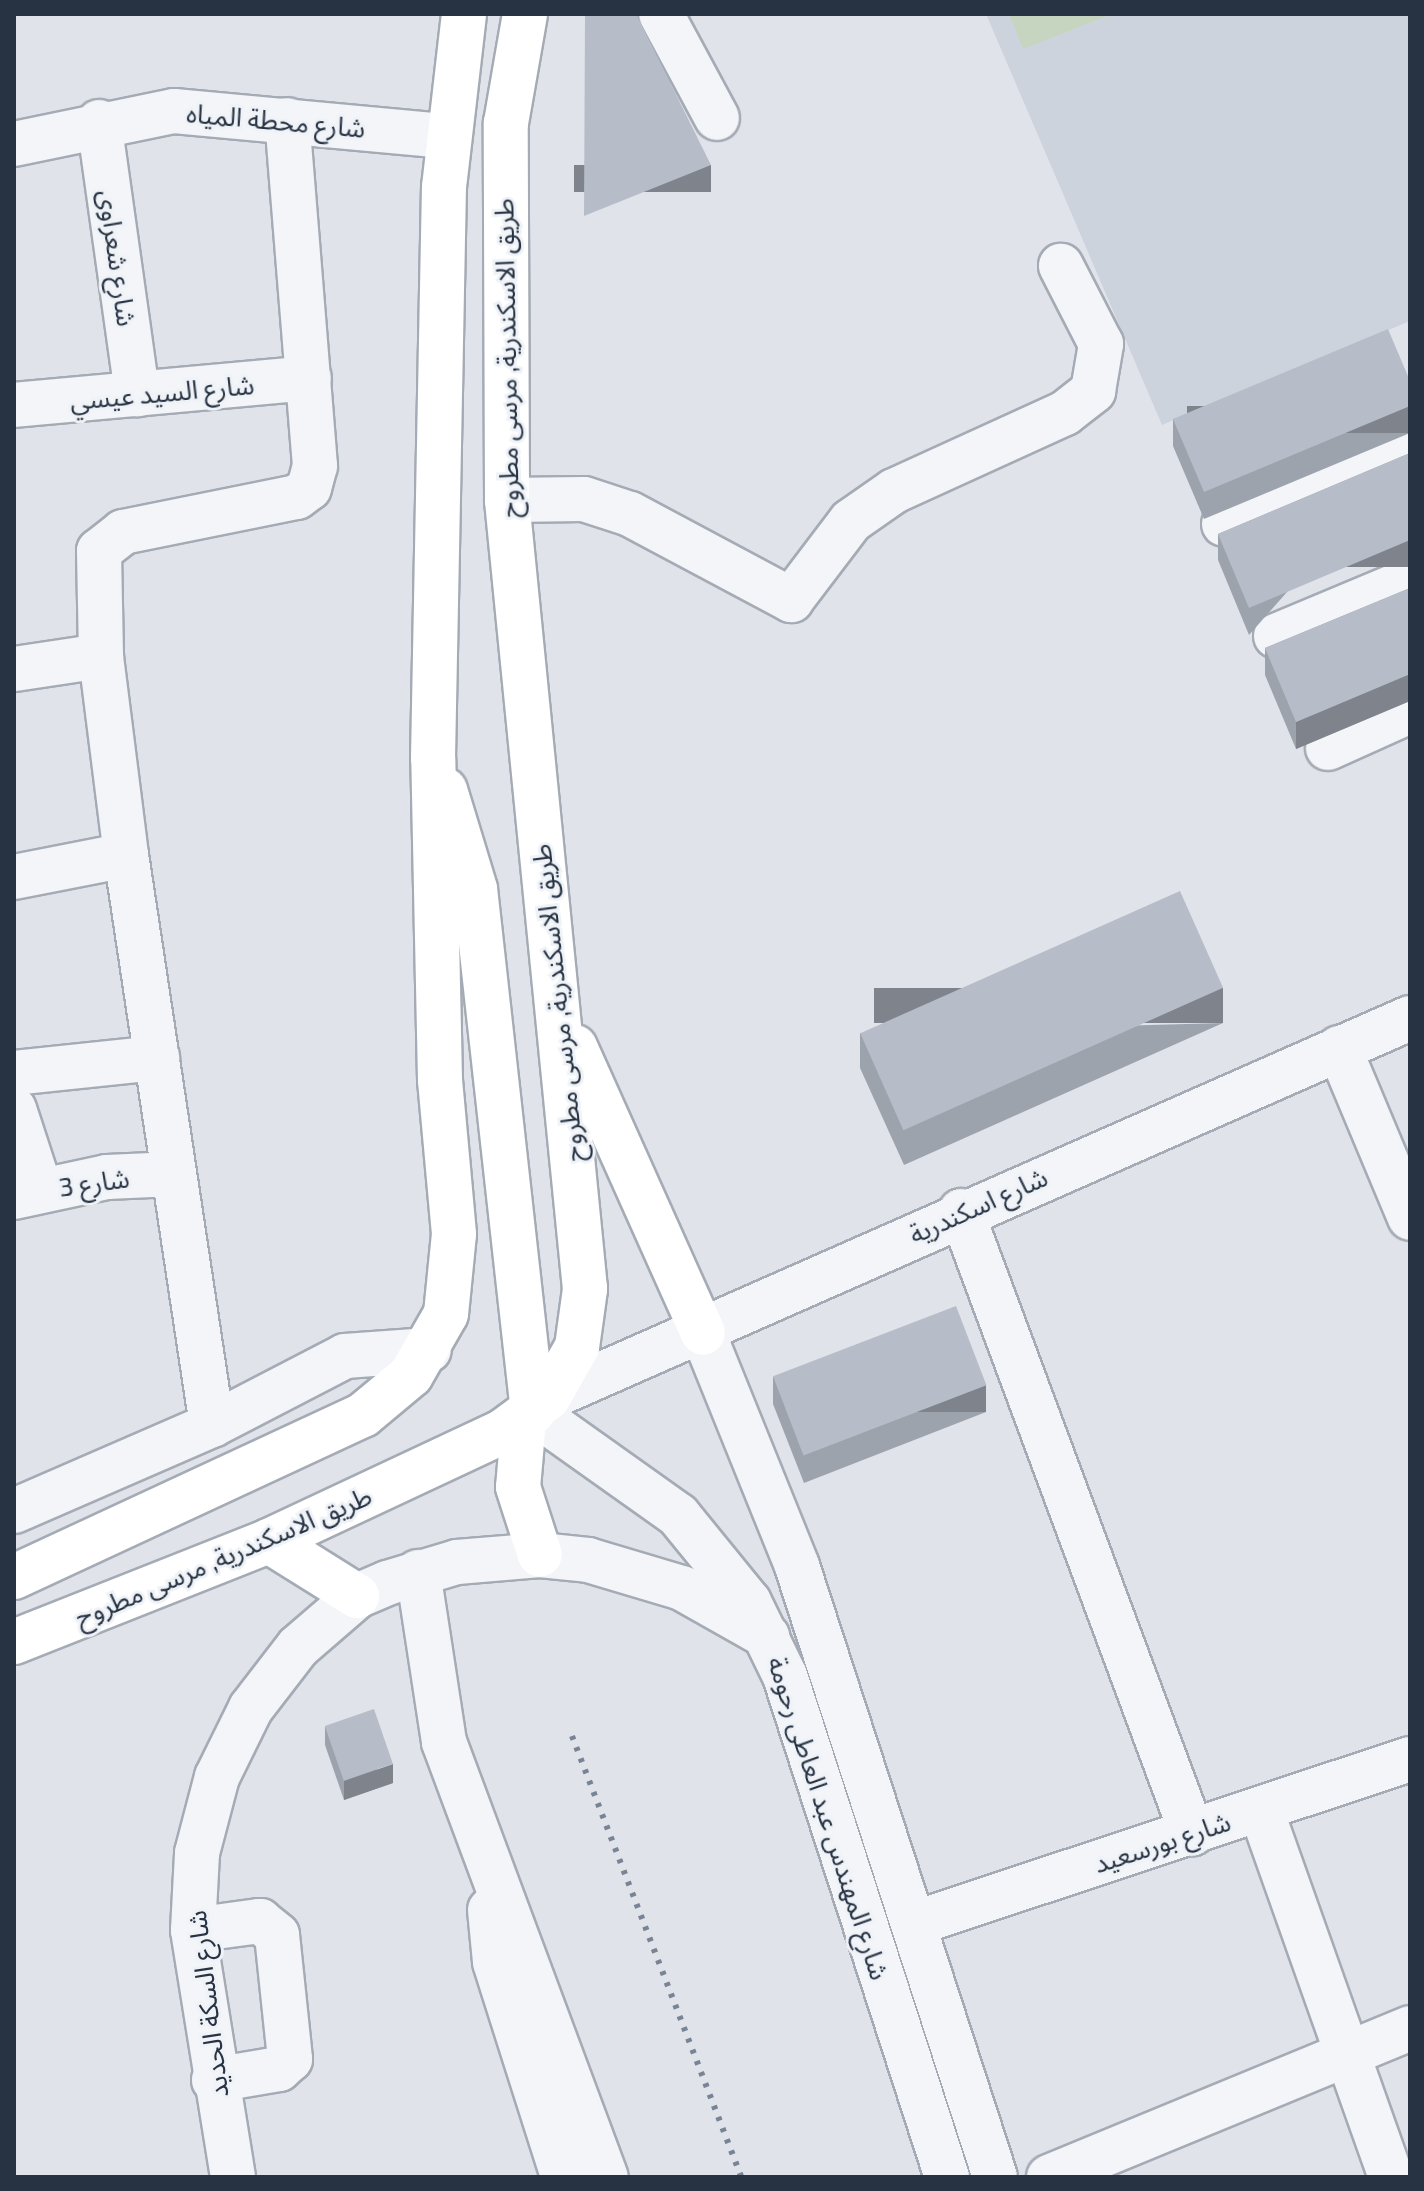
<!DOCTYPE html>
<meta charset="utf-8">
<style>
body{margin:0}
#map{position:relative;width:1424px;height:2191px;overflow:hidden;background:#e0e4ea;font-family:"Exo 2","Noto Sans Arabic",sans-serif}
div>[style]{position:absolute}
.built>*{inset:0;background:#cdd3dc}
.green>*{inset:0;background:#c6d5c0}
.roads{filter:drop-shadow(2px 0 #a5abb5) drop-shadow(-2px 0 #a5abb5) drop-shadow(0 2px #a5abb5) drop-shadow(0 -2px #a5abb5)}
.minor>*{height:44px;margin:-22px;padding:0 22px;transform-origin:22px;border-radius:22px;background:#f3f5f8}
.major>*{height:44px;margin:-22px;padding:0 22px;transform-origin:22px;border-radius:22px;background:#fff}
.rail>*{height:6px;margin-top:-3px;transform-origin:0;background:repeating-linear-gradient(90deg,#788395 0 4px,transparent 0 12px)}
.wall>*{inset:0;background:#9da3ac}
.shaded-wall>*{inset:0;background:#7f848c;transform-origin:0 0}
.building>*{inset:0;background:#b6bdc8;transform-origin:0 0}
span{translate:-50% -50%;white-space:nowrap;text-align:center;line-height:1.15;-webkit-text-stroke:6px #eff3f7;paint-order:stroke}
.street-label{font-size:26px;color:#273243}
.frame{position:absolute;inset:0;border:16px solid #273243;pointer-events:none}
</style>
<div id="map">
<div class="built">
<i style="clip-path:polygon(986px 14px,1410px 14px,1410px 321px,1162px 425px)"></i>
</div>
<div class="green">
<i style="clip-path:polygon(1009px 14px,1112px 14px,1023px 49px)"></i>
</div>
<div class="roads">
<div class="minor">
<i style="left:661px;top:14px;width:118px;rotate:61.7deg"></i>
<i style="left:99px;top:122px;width:275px;rotate:82deg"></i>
<i style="left:14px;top:144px;width:163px;rotate:-11.7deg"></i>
<i style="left:174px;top:111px;width:273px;rotate:5.3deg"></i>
<i style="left:14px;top:405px;width:296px;rotate:-5.2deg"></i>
<i style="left:507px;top:500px;width:77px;rotate:-0.7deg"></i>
<i style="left:584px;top:499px;width:48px;rotate:18.1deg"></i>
<i style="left:630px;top:514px;width:183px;rotate:28.1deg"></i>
<i style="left:791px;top:600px;width:99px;rotate:-52.8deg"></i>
<i style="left:851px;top:521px;width:52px;rotate:-34.9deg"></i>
<i style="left:894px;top:491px;width:188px;rotate:-24.5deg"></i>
<i style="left:1065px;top:413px;width:36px;rotate:-38deg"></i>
<i style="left:1093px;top:391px;width:48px;rotate:-80.3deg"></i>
<i style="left:1101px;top:344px;width:88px;rotate:-117.1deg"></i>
<i style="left:1224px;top:524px;width:202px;rotate:-22.8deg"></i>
<i style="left:1276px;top:636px;width:145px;rotate:-22.7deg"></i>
<i style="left:14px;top:669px;width:88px;rotate:-8.5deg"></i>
<i style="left:1328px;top:748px;width:90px;rotate:-24.3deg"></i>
<i style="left:14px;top:877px;width:114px;rotate:-11.1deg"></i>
<i style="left:1339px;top:1048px;width:184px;rotate:67.3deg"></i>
<i style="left:14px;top:1073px;width:144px;rotate:-6deg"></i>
<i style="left:14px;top:1109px;width:84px;rotate:72deg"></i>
<i style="left:14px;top:1197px;width:95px;rotate:-12.1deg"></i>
<i style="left:107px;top:1177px;width:67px;rotate:-2.6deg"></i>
<i style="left:961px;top:1211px;width:664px;rotate:69.63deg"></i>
<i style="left:703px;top:1333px;width:251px;rotate:68deg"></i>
<i style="left:797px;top:1566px;width:642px;rotate:72.04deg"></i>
<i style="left:548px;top:1398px;width:942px;rotate:-23.79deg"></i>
<i style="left:533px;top:1412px;width:178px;rotate:35.4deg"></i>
<i style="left:678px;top:1515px;width:112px;rotate:50.8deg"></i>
<i style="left:749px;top:1602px;width:82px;rotate:64.1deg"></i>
<i style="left:785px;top:1676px;width:527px;rotate:72.08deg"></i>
<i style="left:212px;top:1425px;width:576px;rotate:-98.58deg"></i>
<i style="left:126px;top:855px;width:201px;rotate:-97.2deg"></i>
<i style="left:101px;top:656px;width:105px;rotate:-91.1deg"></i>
<i style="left:99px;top:551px;width:31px;rotate:-38deg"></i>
<i style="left:123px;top:532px;width:177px;rotate:-11.4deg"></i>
<i style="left:297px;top:497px;width:15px;rotate:-37deg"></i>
<i style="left:309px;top:488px;width:23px;rotate:-75deg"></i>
<i style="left:315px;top:466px;width:347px;rotate:-94.6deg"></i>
<i style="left:14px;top:1511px;width:216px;rotate:-23.5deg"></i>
<i style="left:212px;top:1425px;width:150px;rotate:-27.4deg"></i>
<i style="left:345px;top:1356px;width:84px;rotate:-4.1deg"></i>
<i style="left:418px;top:1572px;width:172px;rotate:81.3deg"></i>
<i style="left:444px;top:1742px;width:464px;rotate:69.6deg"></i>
<i style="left:1261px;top:1810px;width:389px;rotate:70.5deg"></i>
<i style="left:490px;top:1910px;width:52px;rotate:84.5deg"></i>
<i style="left:495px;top:1962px;width:225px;rotate:72.4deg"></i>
<i style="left:913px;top:1924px;width:524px;rotate:-18.37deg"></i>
<i style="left:193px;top:1930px;width:68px;rotate:-7.7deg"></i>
<i style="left:260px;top:1921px;width:22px;rotate:39deg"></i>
<i style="left:277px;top:1935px;width:125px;rotate:84deg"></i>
<i style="left:290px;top:2059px;width:15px;rotate:138deg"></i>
<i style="left:279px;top:2069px;width:66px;rotate:170.4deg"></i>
<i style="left:233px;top:2177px;width:250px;rotate:-99.2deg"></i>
<i style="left:193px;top:1930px;width:77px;rotate:-87deg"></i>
<i style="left:197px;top:1853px;width:79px;rotate:-75.3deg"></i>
<i style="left:217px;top:1777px;width:77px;rotate:-63.8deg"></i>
<i style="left:251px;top:1708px;width:77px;rotate:-52.4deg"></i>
<i style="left:298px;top:1647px;width:78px;rotate:-40.8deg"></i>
<i style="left:357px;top:1596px;width:33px;rotate:-23deg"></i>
<i style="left:387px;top:1583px;width:73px;rotate:-16.7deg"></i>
<i style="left:457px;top:1562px;width:83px;rotate:-4.8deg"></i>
<i style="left:540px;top:1555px;width:48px;rotate:5.9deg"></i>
<i style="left:588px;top:1560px;width:98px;rotate:16.6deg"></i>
<i style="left:682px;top:1588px;width:98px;rotate:29.5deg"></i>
<i style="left:1049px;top:2177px;width:391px;rotate:-22.4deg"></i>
</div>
<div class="major">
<i style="left:445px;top:790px;width:103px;rotate:73.1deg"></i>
<i style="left:475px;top:889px;width:526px;rotate:83.67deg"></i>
<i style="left:575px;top:1047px;width:313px;rotate:65.9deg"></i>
<i style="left:524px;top:1419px;width:68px;rotate:95deg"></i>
<i style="left:518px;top:1487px;width:71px;rotate:72.1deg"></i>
<i style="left:269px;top:1541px;width:104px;rotate:32deg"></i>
<i style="left:14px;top:1577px;width:385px;rotate:-24.9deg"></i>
<i style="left:363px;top:1415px;width:62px;rotate:-39.8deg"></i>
<i style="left:411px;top:1375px;width:70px;rotate:-60.2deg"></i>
<i style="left:446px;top:1314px;width:80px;rotate:-84.3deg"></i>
<i style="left:454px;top:1234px;width:155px;rotate:-95.2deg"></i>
<i style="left:440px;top:1080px;width:322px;rotate:-91.2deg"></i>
<i style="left:433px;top:758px;width:571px;rotate:-88.9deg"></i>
<i style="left:444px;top:187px;width:174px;rotate:-83.4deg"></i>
<i style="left:14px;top:1642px;width:274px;rotate:-21.6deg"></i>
<i style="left:269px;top:1541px;width:257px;rotate:-25.1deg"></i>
<i style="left:502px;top:1432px;width:57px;rotate:-36.5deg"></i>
<i style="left:548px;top:1398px;width:59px;rotate:-60.4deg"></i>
<i style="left:577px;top:1347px;width:59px;rotate:-82.1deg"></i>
<i style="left:585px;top:1289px;width:793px;rotate:-95.65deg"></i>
<i style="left:507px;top:500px;width:377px;rotate:-90.2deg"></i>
<i style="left:506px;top:123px;width:111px;rotate:-80.1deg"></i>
</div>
</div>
<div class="rail">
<i style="left:572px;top:1736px;width:472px;rotate:69deg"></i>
</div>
<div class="wall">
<i style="clip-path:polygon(1410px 381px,1410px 433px,1204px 519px,1173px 446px,1173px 419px)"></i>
<i style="clip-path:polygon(1410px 453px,1249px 635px,1218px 560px,1218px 534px)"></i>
<i style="clip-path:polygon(1410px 588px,1410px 701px,1296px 749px,1265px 675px,1265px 648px)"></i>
<i style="clip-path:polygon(1223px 1023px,904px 1165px,860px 1068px,860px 1033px)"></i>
<i style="clip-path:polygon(773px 1377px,986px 1412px,804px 1483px,773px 1404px)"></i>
<i style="clip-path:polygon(325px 1726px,393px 1783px,344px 1800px,325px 1745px)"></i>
</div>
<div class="shaded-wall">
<i style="left:711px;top:165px;width:27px;height:137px;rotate:90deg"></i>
<i style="left:1410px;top:406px;width:27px;height:223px;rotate:90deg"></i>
<i style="left:1410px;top:540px;width:27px;height:175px;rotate:90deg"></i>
<i style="clip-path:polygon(1410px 674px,1410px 701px,1296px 749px,1296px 722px)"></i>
<i style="left:1223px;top:988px;width:35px;height:349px;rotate:90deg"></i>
<i style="left:986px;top:1385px;width:27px;height:195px;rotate:90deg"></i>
<i style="clip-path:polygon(393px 1764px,393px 1783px,344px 1800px,344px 1781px)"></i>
</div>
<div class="building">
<i style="clip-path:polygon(585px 14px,636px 14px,711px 165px,584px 216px)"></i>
<i style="clip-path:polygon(1388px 329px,1410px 381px,1410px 406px,1204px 492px,1173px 419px)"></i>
<i style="clip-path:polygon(1410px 453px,1410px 540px,1249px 608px,1218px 534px)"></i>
<i style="clip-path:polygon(1410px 588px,1410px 674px,1296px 722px,1265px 648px)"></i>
<i style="left:1180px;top:891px;width:106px;height:350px;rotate:66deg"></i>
<i style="left:956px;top:1306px;width:85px;height:196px;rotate:69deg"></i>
<i style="left:374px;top:1709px;width:58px;height:52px;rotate:71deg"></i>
</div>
<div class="street-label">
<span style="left:276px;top:120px;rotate:5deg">شارع محطة المياه</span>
<span style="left:118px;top:258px;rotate:82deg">شارع شعراوى</span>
<span style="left:506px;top:358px;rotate:-91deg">طريق الاسكندرية, مرسى مطروح</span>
<span style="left:162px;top:392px;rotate:-5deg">شارع السيد عيسي</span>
<span style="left:557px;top:1003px;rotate:-96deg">طريق الاسكندرية, مرسى مطروح</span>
<span style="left:94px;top:1182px;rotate:-8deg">شارع 3</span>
<span style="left:978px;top:1205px;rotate:-24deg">شارع اسكندرية</span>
<span style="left:223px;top:1556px;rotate:-23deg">طريق الاسكندرية, مرسى مطروح</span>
<span style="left:829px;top:1818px;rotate:72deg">شارع المهندس عبد العاطى رحومة</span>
<span style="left:1162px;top:1842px;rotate:-18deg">شارع بورسعيد</span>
<span style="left:207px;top:2004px;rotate:-97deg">شارع السكة الحديد</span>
</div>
<div class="frame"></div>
</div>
